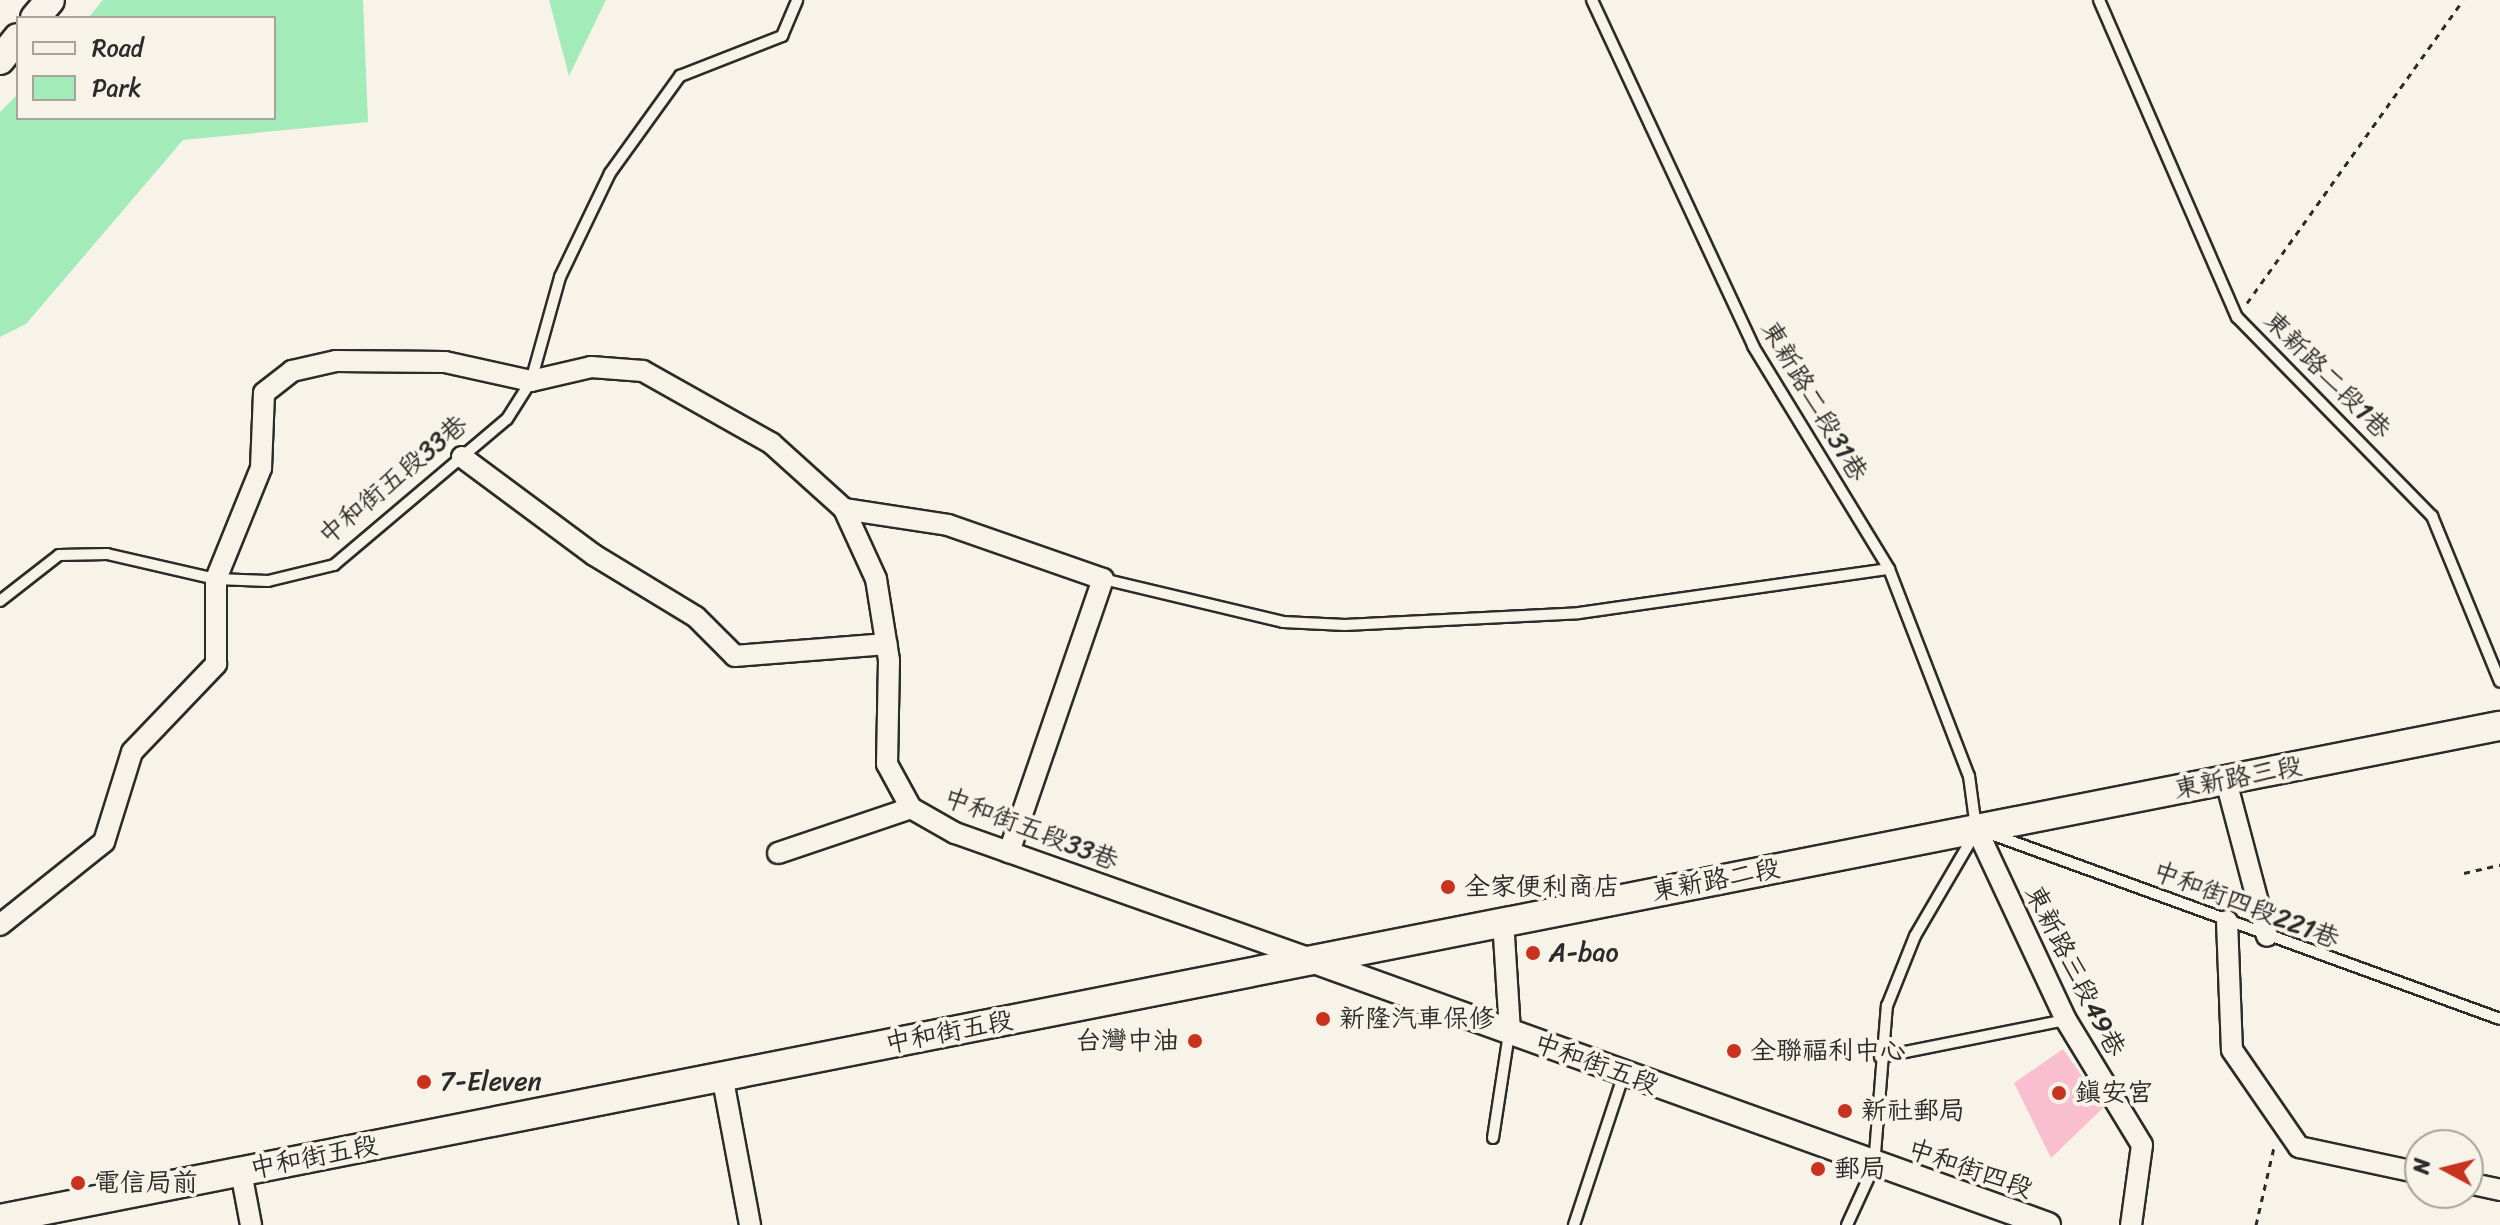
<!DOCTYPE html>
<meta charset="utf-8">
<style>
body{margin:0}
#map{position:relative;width:2500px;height:1225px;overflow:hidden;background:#f7f3e8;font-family:Sriracha,"LXGW WenKai TC",sans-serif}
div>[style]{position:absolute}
.green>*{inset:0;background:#a3ebb9}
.building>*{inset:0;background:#f9bfd1}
.path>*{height:3px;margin-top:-1.5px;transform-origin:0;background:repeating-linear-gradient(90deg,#2b2b2b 0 6px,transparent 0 12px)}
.roads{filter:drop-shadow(2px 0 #2b2b2b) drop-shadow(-2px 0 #2b2b2b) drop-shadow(0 2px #2b2b2b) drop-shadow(0 -2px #2b2b2b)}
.service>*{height:10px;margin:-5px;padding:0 5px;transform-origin:5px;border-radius:5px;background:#f7f3e8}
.minor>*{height:20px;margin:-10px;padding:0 10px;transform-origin:10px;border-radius:10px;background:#f7f3e8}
.tertiary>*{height:24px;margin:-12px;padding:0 12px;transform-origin:12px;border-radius:12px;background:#f7f3e8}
.secondary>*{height:28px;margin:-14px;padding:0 14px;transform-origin:14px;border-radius:14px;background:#f7f3e8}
.dots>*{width:22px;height:22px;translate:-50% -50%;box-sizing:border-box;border:4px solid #f7f3e8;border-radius:50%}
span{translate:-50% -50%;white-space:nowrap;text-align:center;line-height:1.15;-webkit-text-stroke:8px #f7f3e8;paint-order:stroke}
.street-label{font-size:26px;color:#2b2b2b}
.poi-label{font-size:26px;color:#2b2b2b}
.left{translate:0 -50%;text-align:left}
.right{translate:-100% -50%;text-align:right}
.legend{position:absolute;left:16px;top:16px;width:260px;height:104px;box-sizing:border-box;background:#f7f3e8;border:2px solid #a5a39c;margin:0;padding:10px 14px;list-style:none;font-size:24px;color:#2b2b2b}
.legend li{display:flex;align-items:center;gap:16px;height:40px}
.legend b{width:40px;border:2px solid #a5a39c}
.north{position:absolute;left:2404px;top:1129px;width:80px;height:80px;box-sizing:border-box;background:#f7f3e8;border:2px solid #a5a39c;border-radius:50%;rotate:277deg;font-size:22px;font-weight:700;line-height:32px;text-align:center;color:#2b2b2b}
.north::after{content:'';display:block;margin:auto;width:28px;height:36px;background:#c8321e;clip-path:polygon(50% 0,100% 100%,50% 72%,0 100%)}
</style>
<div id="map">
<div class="green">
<i style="clip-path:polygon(103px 0,363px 0,368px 122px,183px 140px,26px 324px,0 337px,0 112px,18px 94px,18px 118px,274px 118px,274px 18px,88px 18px)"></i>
<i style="clip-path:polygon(549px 0,606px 0,569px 76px)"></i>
</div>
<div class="building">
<i style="clip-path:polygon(2063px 1049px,2104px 1107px,2051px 1158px,2014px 1083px)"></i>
</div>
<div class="path">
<i style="left:2247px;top:303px;width:372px;rotate:-54.5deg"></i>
<i style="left:2464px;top:873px;width:37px;rotate:-13deg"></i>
<i style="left:2256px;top:1225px;width:80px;rotate:-77deg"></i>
</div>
<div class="roads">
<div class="service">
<i style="left:1592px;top:0;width:382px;rotate:65deg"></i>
<i style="left:1753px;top:346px;width:261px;rotate:58.6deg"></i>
<i style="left:1889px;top:569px;width:222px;rotate:68.9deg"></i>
<i style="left:1969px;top:776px;width:52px;rotate:82.3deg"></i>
<i style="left:2099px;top:0;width:346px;rotate:66.5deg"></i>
<i style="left:2237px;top:317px;width:279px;rotate:45.6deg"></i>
<i style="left:2432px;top:516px;width:179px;rotate:67.7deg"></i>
<i style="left:1103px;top:579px;width:185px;rotate:13.4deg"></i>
<i style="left:1283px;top:622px;width:62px;rotate:2.8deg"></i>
<i style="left:1345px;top:625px;width:234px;rotate:-2.9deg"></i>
<i style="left:1579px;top:613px;width:313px;rotate:-8.1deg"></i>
<i style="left:0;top:601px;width:75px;rotate:-37.9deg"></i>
<i style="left:59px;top:555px;width:48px;rotate:-1.2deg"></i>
<i style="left:107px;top:554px;width:112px;rotate:12.9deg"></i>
<i style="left:216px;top:579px;width:52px;rotate:2.2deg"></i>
<i style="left:268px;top:581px;width:68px;rotate:-13.6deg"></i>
<i style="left:334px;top:565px;width:226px;rotate:-40.2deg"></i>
<i style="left:507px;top:419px;width:45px;rotate:-57.7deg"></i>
<i style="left:531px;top:381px;width:108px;rotate:-74.4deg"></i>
<i style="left:560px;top:277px;width:115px;rotate:-64.3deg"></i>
<i style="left:610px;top:173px;width:120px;rotate:-54.2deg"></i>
<i style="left:680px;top:76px;width:110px;rotate:-21.4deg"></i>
<i style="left:782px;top:36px;width:39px;rotate:-67deg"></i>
<i style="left:1994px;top:835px;width:538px;rotate:19.98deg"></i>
<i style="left:1880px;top:1057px;width:190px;rotate:-11.3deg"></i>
<i style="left:1493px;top:1138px;width:105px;rotate:-81.3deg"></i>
<i style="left:1574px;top:1225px;width:159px;rotate:-71.7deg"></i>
<i style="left:1847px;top:1225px;width:65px;rotate:-65.4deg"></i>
<i style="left:1874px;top:1166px;width:161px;rotate:-85.4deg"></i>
<i style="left:1887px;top:1006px;width:75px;rotate:-68.2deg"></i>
<i style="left:1915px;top:936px;width:117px;rotate:-59.7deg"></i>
</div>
<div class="minor">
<i style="left:462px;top:457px;width:164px;rotate:36.6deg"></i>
<i style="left:594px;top:555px;width:119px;rotate:31.3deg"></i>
<i style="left:696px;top:617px;width:55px;rotate:45deg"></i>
<i style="left:735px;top:656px;width:152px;rotate:-4.5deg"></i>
<i style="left:844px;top:509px;width:105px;rotate:8.7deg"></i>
<i style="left:948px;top:525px;width:164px;rotate:19.2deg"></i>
<i style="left:1103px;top:579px;width:289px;rotate:109deg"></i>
<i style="left:2226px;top:781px;width:160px;rotate:75.2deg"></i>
<i style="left:1977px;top:830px;width:210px;rotate:64.9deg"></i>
<i style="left:2066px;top:1020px;width:146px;rotate:58.7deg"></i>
<i style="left:2142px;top:1145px;width:81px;rotate:97.8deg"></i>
<i style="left:778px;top:853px;width:140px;rotate:-18.7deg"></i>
<i style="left:1503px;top:920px;width:112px;rotate:86.4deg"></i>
<i style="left:2227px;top:921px;width:129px;rotate:87.8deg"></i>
<i style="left:2232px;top:1050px;width:118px;rotate:55.4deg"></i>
<i style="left:2299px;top:1147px;width:124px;rotate:12.1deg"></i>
<i style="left:0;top:925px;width:133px;rotate:-38.6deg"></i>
<i style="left:104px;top:842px;width:94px;rotate:-72.7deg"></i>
<i style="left:132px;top:752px;width:122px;rotate:-46.3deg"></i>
<i style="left:216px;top:664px;width:85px;rotate:-90deg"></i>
<i style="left:216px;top:579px;width:120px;rotate:-67.9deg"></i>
<i style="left:261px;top:468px;width:75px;rotate:-87.7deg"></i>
<i style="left:264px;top:393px;width:36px;rotate:-38deg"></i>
<i style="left:292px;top:371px;width:45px;rotate:-12.8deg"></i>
<i style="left:336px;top:361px;width:109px;rotate:0.5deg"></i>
<i style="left:445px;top:362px;width:88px;rotate:12.5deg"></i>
<i style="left:531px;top:381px;width:62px;rotate:-13.1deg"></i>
<i style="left:591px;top:367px;width:52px;rotate:4.4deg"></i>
<i style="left:643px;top:371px;width:147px;rotate:29.4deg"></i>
<i style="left:771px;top:443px;width:98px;rotate:42.1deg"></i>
<i style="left:844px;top:509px;width:77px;rotate:65.4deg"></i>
<i style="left:876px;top:579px;width:82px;rotate:80.9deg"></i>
<i style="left:889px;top:660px;width:104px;rotate:91.1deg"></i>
<i style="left:887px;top:764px;width:50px;rotate:61.4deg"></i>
<i style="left:911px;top:808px;width:51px;rotate:29.6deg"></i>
<i style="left:955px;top:833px;width:377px;rotate:19.5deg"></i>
<i style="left:722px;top:1075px;width:153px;rotate:79.4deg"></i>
<i style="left:241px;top:1172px;width:54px;rotate:79.3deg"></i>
<i style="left:2468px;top:1183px;width:33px;rotate:12deg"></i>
</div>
<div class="tertiary">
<i style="left:1314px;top:961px;width:780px;rotate:19.78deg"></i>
</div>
<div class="secondary">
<i style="left:35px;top:18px;width:23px;rotate:-50deg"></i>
<i style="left:0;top:60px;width:28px;rotate:-51deg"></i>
<i style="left:0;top:1219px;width:2548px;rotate:-11.16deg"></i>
</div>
</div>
<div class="dots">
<i style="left:1448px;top:887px;background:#c8321e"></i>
<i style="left:1533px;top:953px;background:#c8321e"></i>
<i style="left:1323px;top:1019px;background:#c8321e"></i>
<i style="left:1195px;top:1041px;background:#c8321e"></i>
<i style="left:1734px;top:1051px;background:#c8321e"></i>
<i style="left:424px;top:1082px;background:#c8321e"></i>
<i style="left:2059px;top:1093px;background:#c8321e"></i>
<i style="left:1845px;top:1111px;background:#c8321e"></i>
<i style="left:1818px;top:1169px;background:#c8321e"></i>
<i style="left:78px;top:1183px;background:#c8321e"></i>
</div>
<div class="street-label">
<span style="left:2327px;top:375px;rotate:45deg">東新路二段1巷</span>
<span style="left:1814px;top:401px;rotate:59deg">東新路二段31巷</span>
<span style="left:393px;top:480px;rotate:-40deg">中和街五段33巷</span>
<span style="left:2238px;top:778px;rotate:-11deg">東新路三段</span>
<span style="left:1031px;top:829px;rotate:21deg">中和街五段33巷</span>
<span style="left:1716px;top:880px;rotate:-11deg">東新路二段</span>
<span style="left:2246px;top:905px;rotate:21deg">中和街四段221巷</span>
<span style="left:2075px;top:971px;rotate:63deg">東新路三段49巷</span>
<span style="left:949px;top:1032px;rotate:-11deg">中和街五段</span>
<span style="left:1596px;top:1064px;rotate:20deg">中和街五段</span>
<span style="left:314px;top:1157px;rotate:-11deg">中和街五段</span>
<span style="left:1970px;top:1169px;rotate:19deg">中和街四段</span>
</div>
<div class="poi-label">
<span class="left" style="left:1464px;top:887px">全家便利商店</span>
<span class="left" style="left:1549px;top:953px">A-bao</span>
<span class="left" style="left:1339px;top:1019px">新隆汽車保修</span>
<span class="right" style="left:1179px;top:1041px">台灣中油</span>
<span class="left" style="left:1750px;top:1051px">全聯福利中心</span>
<span class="left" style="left:440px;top:1082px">7-Eleven</span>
<span class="left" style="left:2075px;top:1093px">鎮安宮</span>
<span class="left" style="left:1861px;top:1111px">新社郵局</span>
<span class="left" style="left:1834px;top:1169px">郵局</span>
<span class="left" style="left:94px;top:1183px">電信局前</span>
</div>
<ul class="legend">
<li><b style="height:10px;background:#f7f3e8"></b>Road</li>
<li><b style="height:22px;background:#a3ebb9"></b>Park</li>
</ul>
<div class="north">N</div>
</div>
